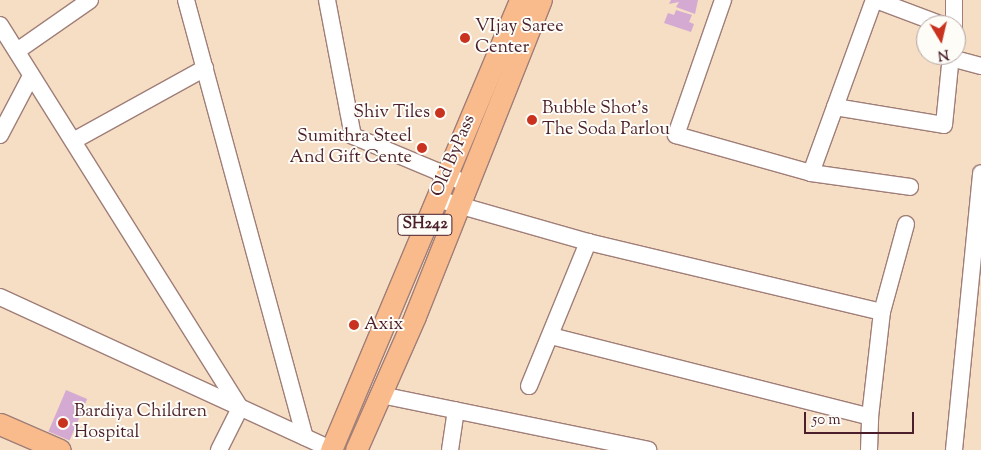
<!DOCTYPE html>
<style>
body{margin:0}
#map{position:relative;width:981px;height:450px;overflow:hidden;background:#f5dec4;font-family:"Sorts Mill Goudy",serif}
div>[style]{position:absolute}
.building>*{inset:0;background:#d5aad2;transform-origin:0 0}
.roads{filter:drop-shadow(1px 0 #a07e78) drop-shadow(-1px 0 #a07e78) drop-shadow(0 1px #a07e78) drop-shadow(0 -1px #a07e78)}
.minor>*{height:16px;margin:-8px;padding:0 8px;transform-origin:8px;border-radius:8px;background:#fff}
.major>*{height:21px;margin:-10.5px;padding:0 10.5px;transform-origin:10.5px;border-radius:10.5px;background:#fabb8c}
.dots>*{width:14px;height:14px;translate:-50% -50%;box-sizing:border-box;border:2px solid #fdfcf7;border-radius:50%}
span{translate:-50% -50%;white-space:nowrap;text-align:center;line-height:1.15;-webkit-text-stroke:4px #fdfcf7;paint-order:stroke}
.shield-label span{padding:1px 4px;background:#fdfcf7;border:1px solid;border-radius:4px;-webkit-text-stroke-width:0}
.shield-label{font-size:16px;color:#4a1f2b;font-weight:700}
.poi-label{font-size:18px;color:#4a1f2b}
.left{translate:0 -50%;text-align:left}
.right{translate:-100% -50%;text-align:right}
.street-label{font-size:18px;color:#4a1f2b}
.north{position:absolute;left:916px;top:15px;width:50px;height:50px;box-sizing:border-box;background:#fdfcf7;border:1px solid #b5a4a5;border-radius:50%;rotate:171deg;font-size:14px;font-weight:700;line-height:20px;text-align:center;color:#4a1f2b}
.north::after{content:'';display:block;margin:auto;width:18px;height:22px;background:#c8321e;clip-path:polygon(50% 0,100% 100%,50% 72%,0 100%)}
.scale{position:absolute;left:804px;top:412px;width:110px;height:22px;box-sizing:border-box;border:2px solid #4a1f2b;border-top:0;padding-left:6px;font-size:15px;line-height:18px;white-space:nowrap;color:#4a1f2b;-webkit-text-stroke:4px #fdfcf7;paint-order:stroke}
</style>
<div id="map">
<div class="building">
<i style="clip-path:polygon(671px 0,698px 0,695px 14px,676px 7px,679px 2px,669px 4px)"></i>
<i style="clip-path:polygon(676px 10px,692px 15px,689px 22px,694px 24px,691px 32px,664px 23px,668px 13px,674px 15px)"></i>
<i style="left:66px;top:390px;width:23px;height:45px;rotate:23deg"></i>
</div>
<div class="roads">
<div class="minor">
<i style="left:186px;top:0;width:453px;rotate:74.8deg"></i>
<i style="left:327px;top:0;width:138px;rotate:79.2deg"></i>
<i style="left:353px;top:136px;width:125px;rotate:22.7deg"></i>
<i style="left:723px;top:0;width:143px;rotate:109.2deg"></i>
<i style="left:676px;top:135px;width:140px;rotate:15.7deg"></i>
<i style="left:811px;top:173px;width:100px;rotate:8deg"></i>
<i style="left:876px;top:0;width:71px;rotate:20.7deg"></i>
<i style="left:0;top:25px;width:452px;rotate:57.9deg"></i>
<i style="left:240px;top:408px;width:47px;rotate:116.6deg"></i>
<i style="left:954px;top:25px;width:25px;rotate:-90deg"></i>
<i style="left:17px;top:51px;width:89px;rotate:-34.9deg"></i>
<i style="left:951px;top:58px;width:31px;rotate:15deg"></i>
<i style="left:835px;top:107px;width:110px;rotate:9.4deg"></i>
<i style="left:944px;top:125px;width:70px;rotate:-84.3deg"></i>
<i style="left:0;top:135px;width:67px;rotate:-62.3deg"></i>
<i style="left:73px;top:141px;width:151px;rotate:-28.9deg"></i>
<i style="left:811px;top:173px;width:184px;rotate:-70deg"></i>
<i style="left:437px;top:199px;width:157px;rotate:15.9deg"></i>
<i style="left:588px;top:242px;width:302px;rotate:13.4deg"></i>
<i style="left:0;top:297px;width:364px;rotate:24.7deg"></i>
<i style="left:551px;top:336px;width:329px;rotate:14.2deg"></i>
<i style="left:529px;top:386px;width:156px;rotate:-67.7deg"></i>
<i style="left:381px;top:395px;width:273px;rotate:11.6deg"></i>
<i style="left:450px;top:450px;width:40px;rotate:-81.5deg"></i>
<i style="left:869px;top:450px;width:33px;rotate:-88deg"></i>
<i style="left:870px;top:417px;width:106px;rotate:-83.5deg"></i>
<i style="left:882px;top:312px;width:91px;rotate:-74.7deg"></i>
<i style="left:954px;top:450px;width:278px;rotate:-84.4deg"></i>
</div>
<div class="major">
<i style="left:0;top:424px;width:65px;rotate:23.4deg"></i>
<i style="left:331px;top:450px;width:488px;rotate:-67.2deg"></i>
<i style="left:356px;top:450px;width:146px;rotate:-66.2deg"></i>
<i style="left:415px;top:316px;width:340px;rotate:-68.3deg"></i>
</div>
</div>
<div class="dots">
<i style="left:465px;top:38px;background:#c8321e"></i>
<i style="left:440px;top:113px;background:#c8321e"></i>
<i style="left:532px;top:120px;background:#c8321e"></i>
<i style="left:422px;top:148px;background:#c8321e"></i>
<i style="left:354px;top:325px;background:#c8321e"></i>
<i style="left:63px;top:423px;background:#c8321e"></i>
</div>
<div class="shield-label">
<span style="left:425px;top:225px">SH242</span>
</div>
<div class="poi-label">
<span class="left" style="left:475px;top:38px">VIjay Saree<br>Center</span>
<span class="left" style="left:542px;top:120px">Bubble Shot's<br>The Soda Parlou</span>
<span class="right" style="left:430px;top:113px">Shiv Tiles</span>
<span class="right" style="left:412px;top:148px">Sumithra Steel<br>And Gift Cente</span>
<span class="left" style="left:364px;top:325px">Axix</span>
<span class="left" style="left:74px;top:423px">Bardiya Children<br>Hospital</span>
</div>
<div class="street-label">
<span style="left:454px;top:156px;rotate:-67deg">Old ByPass</span>
</div>
<div class="north">N</div>
<div class="scale">50 m</div>
</div>
